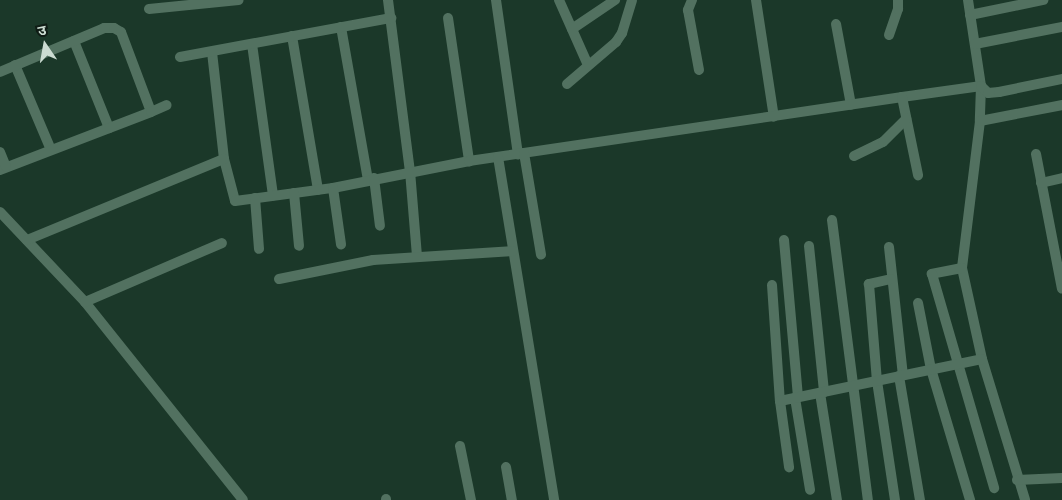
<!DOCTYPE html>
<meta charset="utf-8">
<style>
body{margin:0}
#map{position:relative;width:1062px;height:500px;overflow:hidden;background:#1b3829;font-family:"PT Sans","Noto Sans Devanagari",sans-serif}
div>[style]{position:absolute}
.minor>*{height:10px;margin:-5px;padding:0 5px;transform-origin:5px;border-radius:5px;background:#527160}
span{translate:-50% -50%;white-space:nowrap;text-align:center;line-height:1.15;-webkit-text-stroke:4px #0f1c15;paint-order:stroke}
.north{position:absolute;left:20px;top:20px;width:50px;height:50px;-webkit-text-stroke:4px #0f1c15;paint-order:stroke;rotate:348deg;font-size:14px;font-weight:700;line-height:20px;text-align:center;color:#ccdcd2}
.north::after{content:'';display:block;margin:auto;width:18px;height:22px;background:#ccdcd2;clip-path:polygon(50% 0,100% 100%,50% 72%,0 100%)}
</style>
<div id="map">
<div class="minor">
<i style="left:388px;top:0;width:172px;rotate:82.7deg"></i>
<i style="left:410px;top:171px;width:85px;rotate:85.3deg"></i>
<i style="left:496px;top:0;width:156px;rotate:81.9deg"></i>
<i style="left:559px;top:0;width:71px;rotate:66deg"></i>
<i style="left:692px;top:0;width:11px;rotate:112deg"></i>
<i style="left:688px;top:10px;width:61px;rotate:79.6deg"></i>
<i style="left:756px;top:0;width:118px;rotate:81.3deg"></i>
<i style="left:968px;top:0;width:87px;rotate:81.4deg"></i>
<i style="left:981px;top:86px;width:35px;rotate:92deg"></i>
<i style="left:980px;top:121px;width:148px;rotate:97deg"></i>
<i style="left:962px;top:268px;width:93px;rotate:77.6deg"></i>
<i style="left:982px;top:359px;width:147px;rotate:73deg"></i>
<i style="left:149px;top:9px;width:90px;rotate:-5.7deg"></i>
<i style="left:970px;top:15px;width:75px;rotate:-11.6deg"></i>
<i style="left:448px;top:18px;width:145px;rotate:81.6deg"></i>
<i style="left:836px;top:24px;width:82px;rotate:79.5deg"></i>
<i style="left:341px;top:27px;width:155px;rotate:80deg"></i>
<i style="left:572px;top:29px;width:52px;rotate:-34deg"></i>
<i style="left:889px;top:35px;width:28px;rotate:-71deg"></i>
<i style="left:898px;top:9px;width:9px;rotate:-90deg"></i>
<i style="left:292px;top:36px;width:156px;rotate:80.4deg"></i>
<i style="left:74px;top:41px;width:94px;rotate:68.1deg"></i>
<i style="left:252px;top:44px;width:153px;rotate:82.1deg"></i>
<i style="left:975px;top:44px;width:89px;rotate:-11.1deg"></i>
<i style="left:212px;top:52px;width:108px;rotate:83.6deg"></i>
<i style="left:224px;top:159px;width:43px;rotate:75.3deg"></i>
<i style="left:235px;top:201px;width:99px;rotate:-7.6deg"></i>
<i style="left:333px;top:188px;width:139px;rotate:-11.2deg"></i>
<i style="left:469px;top:161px;width:438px;rotate:-8.4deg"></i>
<i style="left:902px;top:97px;width:80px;rotate:-7.9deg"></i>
<i style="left:981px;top:86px;width:10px;rotate:45deg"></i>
<i style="left:988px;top:93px;width:11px;rotate:-5deg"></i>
<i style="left:999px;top:92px;width:64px;rotate:-11.7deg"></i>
<i style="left:180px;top:57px;width:215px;rotate:-10.5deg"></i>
<i style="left:15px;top:65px;width:92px;rotate:67deg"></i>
<i style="left:0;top:72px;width:113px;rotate:-22.9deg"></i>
<i style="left:104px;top:28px;width:10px"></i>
<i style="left:114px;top:28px;width:8px;rotate:30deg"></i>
<i style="left:121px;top:32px;width:85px;rotate:69.4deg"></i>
<i style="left:151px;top:112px;width:162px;rotate:159deg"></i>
<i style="left:567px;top:84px;width:65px;rotate:-40.6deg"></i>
<i style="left:616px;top:42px;width:11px;rotate:-56deg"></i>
<i style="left:622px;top:33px;width:34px;rotate:-73deg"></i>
<i style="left:902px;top:97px;width:80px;rotate:78.4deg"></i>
<i style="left:151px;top:112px;width:17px;rotate:-24deg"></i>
<i style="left:980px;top:121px;width:84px;rotate:-11deg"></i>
<i style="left:0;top:152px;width:16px;rotate:68deg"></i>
<i style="left:524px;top:153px;width:103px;rotate:80.5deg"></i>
<i style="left:1036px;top:154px;width:137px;rotate:79.1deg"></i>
<i style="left:854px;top:156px;width:32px;rotate:-26deg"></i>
<i style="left:883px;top:142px;width:33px;rotate:-45deg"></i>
<i style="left:498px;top:157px;width:348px;rotate:80.7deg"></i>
<i style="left:374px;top:178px;width:48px;rotate:82.9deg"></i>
<i style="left:1041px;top:183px;width:22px;rotate:-13deg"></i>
<i style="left:333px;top:188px;width:57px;rotate:81.9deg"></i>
<i style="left:294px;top:193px;width:53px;rotate:84.6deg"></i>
<i style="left:255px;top:198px;width:51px;rotate:85.5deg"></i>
<i style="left:0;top:212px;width:124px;rotate:46.6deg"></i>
<i style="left:85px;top:302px;width:253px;rotate:51.4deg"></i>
<i style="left:832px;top:220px;width:282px;rotate:82.7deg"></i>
<i style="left:27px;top:240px;width:213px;rotate:-22.4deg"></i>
<i style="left:784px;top:240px;width:158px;rotate:84.9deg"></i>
<i style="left:809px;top:246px;width:147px;rotate:84.1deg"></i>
<i style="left:889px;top:247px;width:129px;rotate:83.8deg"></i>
<i style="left:962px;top:268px;width:31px;rotate:169deg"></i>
<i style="left:932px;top:274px;width:223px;rotate:73.8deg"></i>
<i style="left:279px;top:279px;width:96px;rotate:-11.4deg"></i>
<i style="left:373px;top:260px;width:140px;rotate:-3.7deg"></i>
<i style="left:891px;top:279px;width:23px;rotate:167deg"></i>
<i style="left:869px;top:284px;width:97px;rotate:85.3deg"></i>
<i style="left:877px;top:381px;width:120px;rotate:81.4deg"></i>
<i style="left:772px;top:285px;width:116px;rotate:86.1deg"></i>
<i style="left:780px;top:401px;width:67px;rotate:82.2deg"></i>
<i style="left:85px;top:302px;width:149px;rotate:-23.3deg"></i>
<i style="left:918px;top:303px;width:67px;rotate:78.9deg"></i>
<i style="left:931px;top:369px;width:137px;rotate:73.4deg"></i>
<i style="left:899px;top:376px;width:126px;rotate:80.4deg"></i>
<i style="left:820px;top:393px;width:108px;rotate:81deg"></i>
<i style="left:795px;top:398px;width:93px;rotate:80.7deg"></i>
<i style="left:780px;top:401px;width:206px;rotate:-11.7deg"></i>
<i style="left:460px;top:446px;width:55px;rotate:78.5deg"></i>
<i style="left:506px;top:467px;width:34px;rotate:80deg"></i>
<i style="left:1017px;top:480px;width:45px;rotate:-2.5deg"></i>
<i style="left:386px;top:499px;width:1px;rotate:90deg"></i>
</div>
<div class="north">उ</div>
</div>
